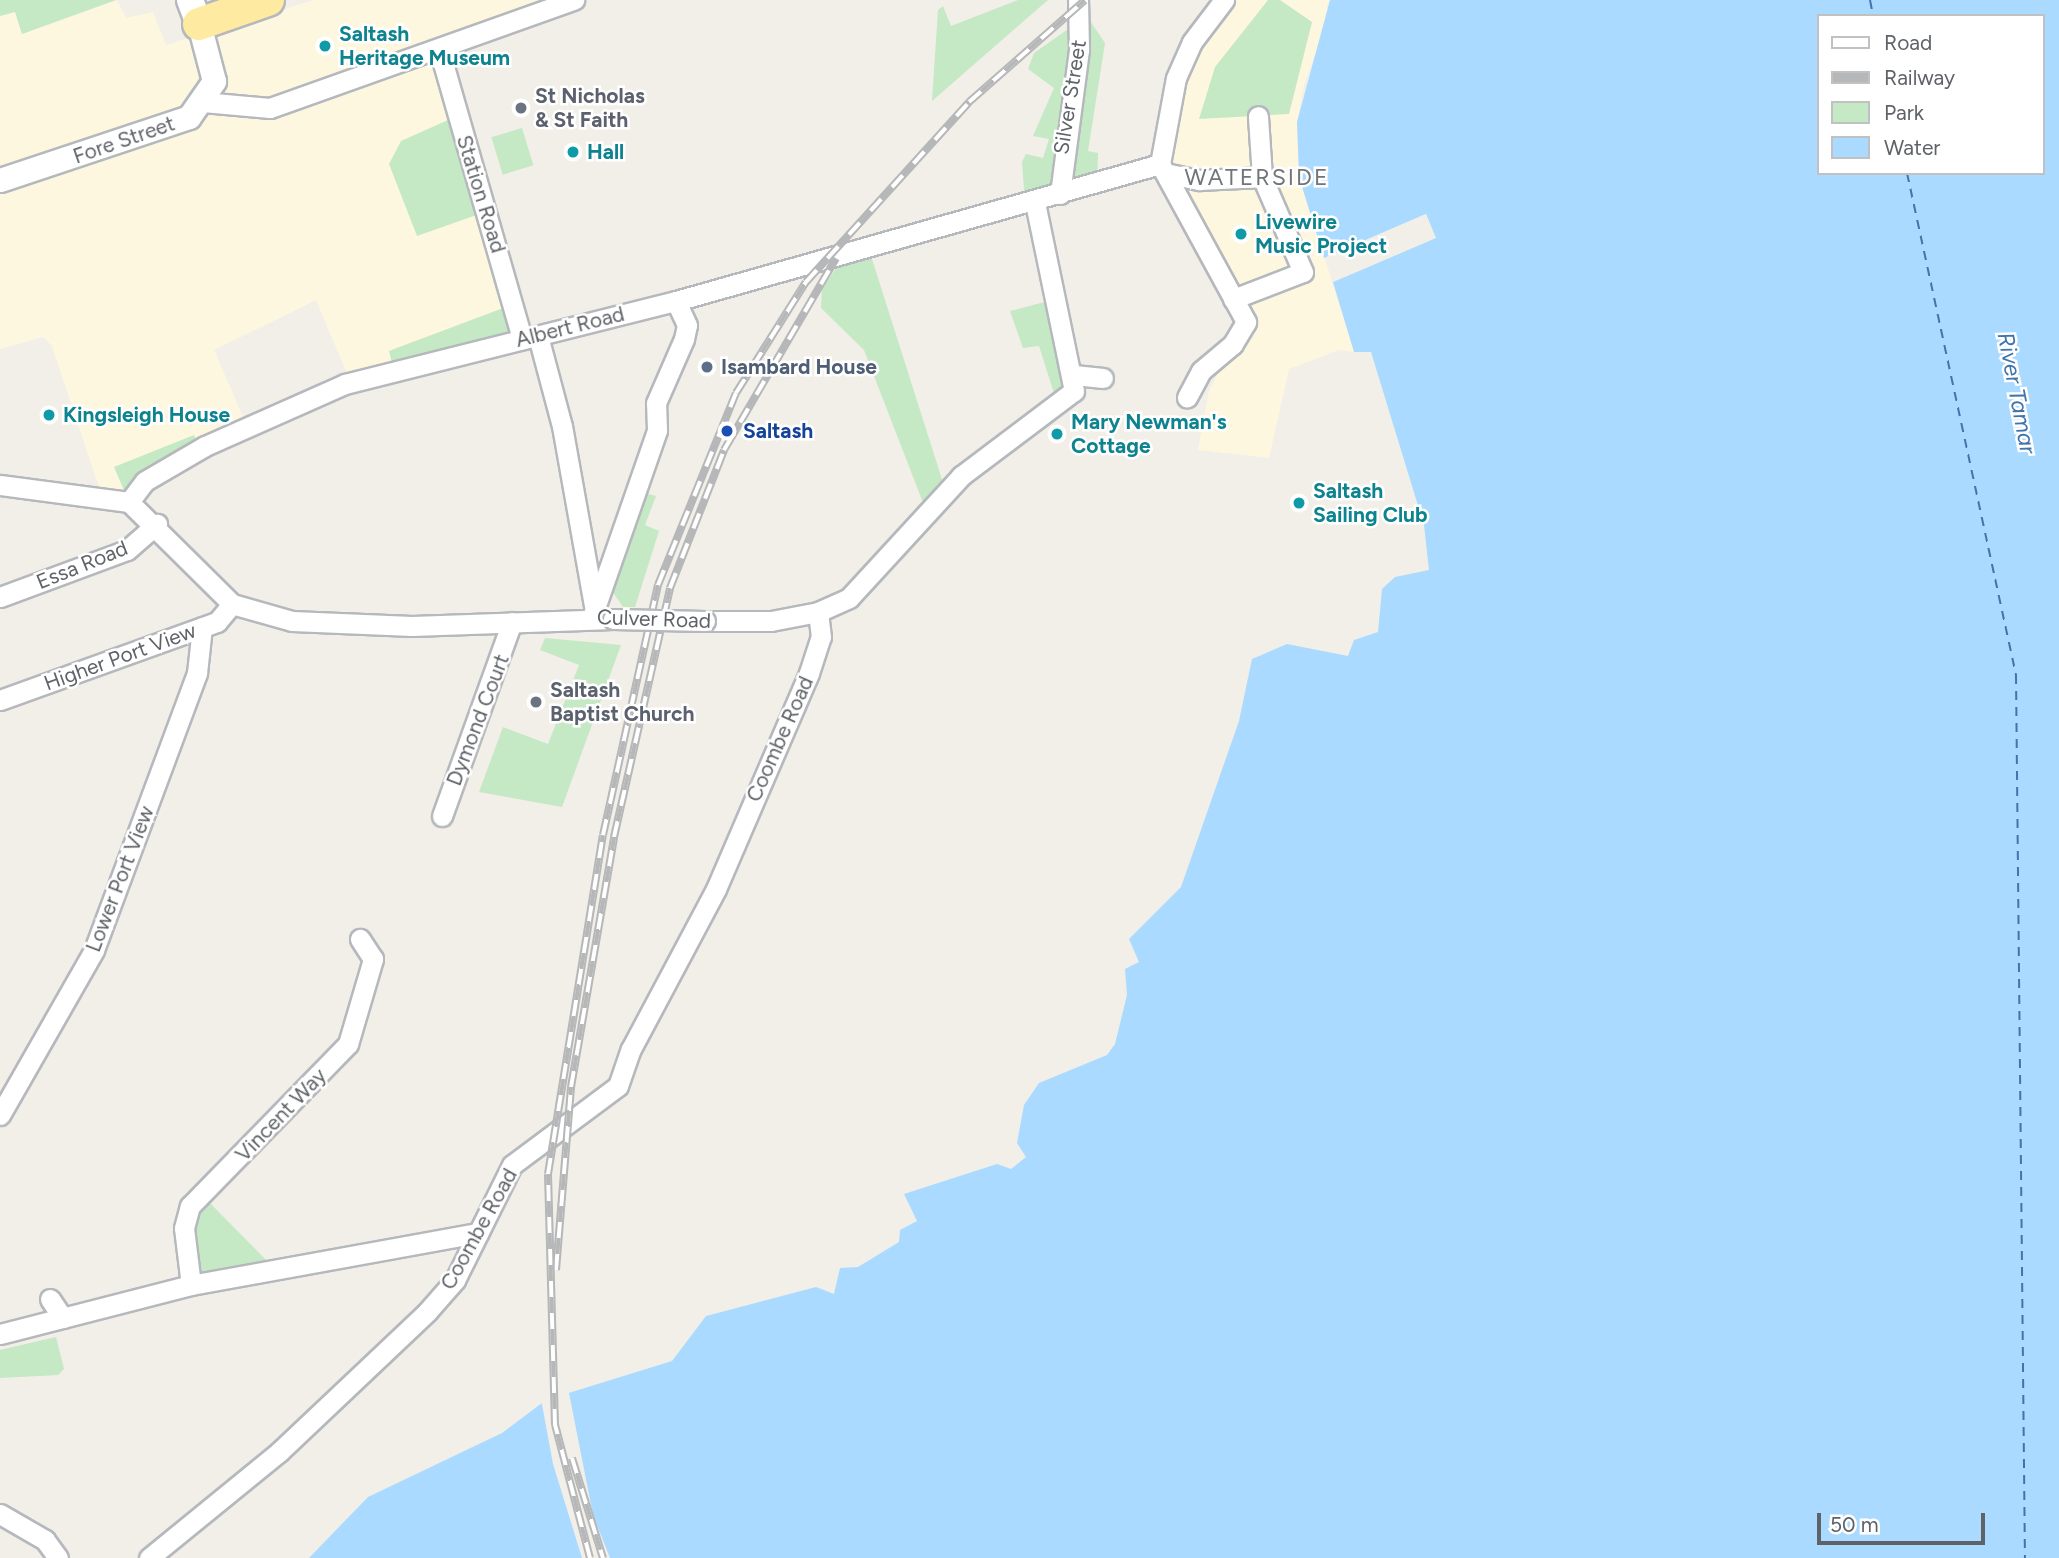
<!DOCTYPE html>
<style>
body{margin:0}
#map{position:relative;width:2059px;height:1558px;overflow:hidden;background:#f1efe8;font-family:Figtree,sans-serif}
div>[style]{position:absolute}
.commercial>*{inset:0;background:#fef7e0}
.green>*{inset:0;background:#c5e8c5;transform-origin:0 0}
.water>*{inset:0;background:#aadaff}
.pier>*{inset:0;background:#f1efe8}
.ferry>*{height:2px;margin-top:-1px;transform-origin:0;background:repeating-linear-gradient(90deg,#4174aa 0 9px,transparent 0 16px)}
.roads{filter:drop-shadow(2px 0 #b5b8bc) drop-shadow(-2px 0 #b5b8bc) drop-shadow(0 2px #b5b8bc) drop-shadow(0 -2px #b5b8bc)}
.minor>*{height:19px;margin:-9.5px;padding:0 9.5px;transform-origin:9.5px;border-radius:9.5px;background:#fff}
.tertiary>*{height:23px;margin:-11.5px;padding:0 11.5px;transform-origin:11.5px;border-radius:11.5px;background:#fff}
.secondary>*{height:26px;margin:-13px;padding:0 13px;transform-origin:13px;border-radius:13px;background:#fff}
.trunk>*{height:32px;margin:-16px;padding:0 16px;transform-origin:16px;border-radius:16px;background:#feeaa1}
.rail>*{height:8px;margin-top:-4px;transform-origin:0;background:repeating-linear-gradient(90deg,#fff 0 16px,#b6b7b8 0 32px);box-sizing:border-box;border-block:2px solid #b6b7b8}
.bridges{filter:drop-shadow(2px 0 #b5b8bc) drop-shadow(-2px 0 #b5b8bc) drop-shadow(0 2px #b5b8bc) drop-shadow(0 -2px #b5b8bc)}
.minor-bridge>*{height:19px;margin:-9.5px;padding:0 9.5px;transform-origin:9.5px;border-radius:9.5px;background:#fff}
.dots>*{width:19px;height:19px;translate:-50% -50%;box-sizing:border-box;border:4px solid #fff;border-radius:50%}
span{translate:-50% -50%;white-space:nowrap;text-align:center;line-height:1.15;-webkit-text-stroke:5px #fff;paint-order:stroke}
.culture-label{font-size:21px;color:#0d838f;font-weight:700}
.left{translate:0 -50%;text-align:left}
.worship-label{font-size:21px;color:#5b616d;font-weight:700}
.street-label{font-size:21px;color:#5f6368}
.service-label{font-size:21px;color:#4e5e75;font-weight:700}
.transit-label{font-size:21px;color:#164399;font-weight:700}
.neighbourhood-label{font-size:23px;color:#70757a;letter-spacing:2px}
.water-label{font-size:23px;color:#4174aa;font-style:italic}
.legend{position:absolute;left:1817px;top:14px;width:228px;height:161px;box-sizing:border-box;background:#fff;border:2px solid #bfc1c3;margin:0;padding:9px 12px;list-style:none;font-size:21px;color:#5f6368}
.legend li{display:flex;align-items:center;gap:14px;height:35px}
.legend b{width:35px;border:2px solid #bfc1c3}
.scale{position:absolute;left:1817px;top:1513px;width:168px;height:32px;box-sizing:border-box;border:4px solid #5f6368;border-top:0;padding-left:9px;font-size:21px;line-height:24px;white-space:nowrap;color:#5f6368;-webkit-text-stroke:5px #fff;paint-order:stroke}
</style>
<div id="map">
<div class="commercial">
<i style="clip-path:polygon(117px 0,126px 18px,153px 12px,166px 45px,314px 0,554px 0,439px 49px,514px 304px,389px 351px,394px 371px,351px 383px,316px 300px,214px 350px,247px 426px,129px 502px,101px 493px,52px 346px,43px 337px,0 349px,0 16px,15px 12px,22px 34px)"></i>
<i style="clip-path:polygon(1224px 0,1330px 0,1326px 7px,1331px 11px,1304px 85px,1297px 122px,1299px 176px,1354px 352px,1339px 350px,1289px 369px,1269px 458px,1198px 450px,1209px 391px,1245px 322px,1160px 152px,1167px 113px)"></i>
</div>
<div class="green">
<i style="clip-path:polygon(0 0,116px 0,22px 34px,15px 12px,0 16px)"></i>
<i style="clip-path:polygon(1018px 0,1048px 0,932px 101px,938px 10px,943px 6px,951px 26px)"></i>
<i style="clip-path:polygon(1268px 0,1280px 0,1312px 22px,1289px 114px,1199px 119px,1215px 67px)"></i>
<i style="clip-path:polygon(1078px 3px,1105px 43px,1088px 151px,1098px 153px,1097px 184px,1025px 204px,1022px 162px,1026px 154px,1043px 158px,1049px 139px,1033px 136px,1054px 88px,1028px 69px,1034px 53px,1081px 20px)"></i>
<i style="clip-path:polygon(457px 116px,485px 212px,417px 236px,389px 164px,401px 141px)"></i>
<i style="left:522px;top:128px;width:39px;height:32px;rotate:73deg"></i>
<i style="clip-path:polygon(871px 256px,946px 492px,927px 513px,864px 350px,821px 308px,822px 289px,838px 265px)"></i>
<i style="clip-path:polygon(1056px 299px,1074px 369px,1059px 409px,1039px 346px,1023px 348px,1010px 311px)"></i>
<i style="clip-path:polygon(514px 304px,522px 339px,394px 371px,389px 351px)"></i>
<i style="clip-path:polygon(194px 435px,200px 448px,129px 502px,114px 467px)"></i>
<i style="clip-path:polygon(641px 492px,656px 496px,645px 525px,659px 531px,635px 607px,623px 607px,608px 585px)"></i>
<i style="clip-path:polygon(545px 638px,621px 645px,562px 807px,479px 792px,503px 727px,548px 744px,579px 665px,540px 650px)"></i>
<i style="clip-path:polygon(201px 1194px,275px 1269px,191px 1285px,185px 1244px)"></i>
<i style="clip-path:polygon(56px 1337px,64px 1369px,58px 1375px,0 1378px,0 1350px)"></i>
</div>
<div class="water">
<i style="clip-path:polygon(evenodd,1330px 0,2059px 0,2059px 1558px,309px 1558px,368px 1497px,502px 1433px,546px 1400px,672px 1361px,706px 1316px,816px 1287px,834px 1294px,840px 1268px,858px 1267px,899px 1242px,900px 1230px,917px 1221px,904px 1194px,997px 1164px,1011px 1169px,1026px 1157px,1017px 1143px,1024px 1105px,1039px 1083px,1107px 1055px,1115px 1044px,1127px 995px,1125px 969px,1139px 962px,1129px 939px,1181px 887px,1239px 721px,1252px 659px,1287px 644px,1348px 656px,1354px 640px,1378px 632px,1382px 589px,1395px 577px,1429px 570px,1424px 525px,1371px 352px,1354px 352px,1333px 282px,1435px 238px,1426px 214px,1324px 258px,1299px 177px,1297px 122px,1330px 0,1819px 16px,2043px 16px,2043px 173px,1819px 173px,1819px 16px)"></i>
</div>
<div class="pier">
<i style="clip-path:polygon(1426px 214px,1436px 238px,1333px 282px,1431px 236px,1424px 218px,1324px 258px)"></i>
<i style="clip-path:polygon(568px 1388px,593px 1515px,610px 1558px,582px 1558px,553px 1464px,541px 1399px)"></i>
</div>
<div class="ferry">
<i style="left:1870px;top:0;width:16px;rotate:79deg"></i>
<i style="left:1907px;top:173px;width:514px;rotate:77.75deg"></i>
<i style="left:2016px;top:675px;width:883px;rotate:89.42deg"></i>
</div>
<div class="roads">
<div class="minor">
<i style="left:439px;top:49px;width:302px;rotate:74deg"></i>
<i style="left:203px;top:102px;width:67px;rotate:5.1deg"></i>
<i style="left:270px;top:108px;width:323px;rotate:-19.6deg"></i>
<i style="left:1160px;top:164px;width:180px;rotate:61.4deg"></i>
<i style="left:1246px;top:322px;width:26px;rotate:121deg"></i>
<i style="left:1233px;top:344px;width:42px;rotate:139.8deg"></i>
<i style="left:1201px;top:371px;width:30px;rotate:118deg"></i>
<i style="left:1160px;top:164px;width:87px;rotate:-79.5deg"></i>
<i style="left:1176px;top:78px;width:39px;rotate:-66deg"></i>
<i style="left:1192px;top:42px;width:53px;rotate:-52.7deg"></i>
<i style="left:1170px;top:174px;width:30px;rotate:12deg"></i>
<i style="left:1199px;top:180px;width:63px;rotate:-2.7deg"></i>
<i style="left:1060px;top:194px;width:145px;rotate:-82.5deg"></i>
<i style="left:1079px;top:50px;width:50px;rotate:-91.1deg"></i>
<i style="left:1233px;top:299px;width:75px;rotate:-21.1deg"></i>
<i style="left:1303px;top:272px;width:103px;rotate:-113.3deg"></i>
<i style="left:1262px;top:177px;width:61px;rotate:-93.8deg"></i>
<i style="left:538px;top:336px;width:93px;rotate:75.1deg"></i>
<i style="left:562px;top:426px;width:182px;rotate:79.9deg"></i>
<i style="left:1074px;top:375px;width:29px;rotate:6deg"></i>
<i style="left:0;top:485px;width:130px;rotate:7.5deg"></i>
<i style="left:129px;top:502px;width:145px;rotate:44.7deg"></i>
<i style="left:232px;top:604px;width:62px;rotate:15.8deg"></i>
<i style="left:292px;top:621px;width:120px;rotate:2.4deg"></i>
<i style="left:412px;top:626px;width:201px;rotate:-2deg"></i>
<i style="left:129px;top:502px;width:26px;rotate:-53deg"></i>
<i style="left:145px;top:481px;width:69px;rotate:-30.3deg"></i>
<i style="left:205px;top:446px;width:153px;rotate:-23.9deg"></i>
<i style="left:345px;top:384px;width:341px;rotate:-14.1deg"></i>
<i style="left:676px;top:301px;width:503px;rotate:-15.8deg"></i>
<i style="left:0;top:597px;width:135px;rotate:-20.3deg"></i>
<i style="left:127px;top:550px;width:40px;rotate:-41deg"></i>
<i style="left:592px;top:617px;width:198px;rotate:-70.8deg"></i>
<i style="left:657px;top:430px;width:27px;rotate:-92deg"></i>
<i style="left:656px;top:403px;width:70px;rotate:-66.4deg"></i>
<i style="left:684px;top:339px;width:14px;rotate:-78deg"></i>
<i style="left:687px;top:325px;width:26px;rotate:-115deg"></i>
<i style="left:705px;top:621px;width:66px"></i>
<i style="left:771px;top:621px;width:48px;rotate:-10.8deg"></i>
<i style="left:818px;top:612px;width:34px;rotate:-24deg"></i>
<i style="left:849px;top:598px;width:166px;rotate:-47.4deg"></i>
<i style="left:961px;top:476px;width:141px;rotate:-37deg"></i>
<i style="left:1074px;top:391px;width:193px;rotate:-101.7deg"></i>
<i style="left:0;top:700px;width:231px;rotate:-19.8deg"></i>
<i style="left:217px;top:622px;width:23px;rotate:-50deg"></i>
<i style="left:442px;top:816px;width:206px;rotate:-70.2deg"></i>
<i style="left:0;top:1115px;width:190px;rotate:-60.3deg"></i>
<i style="left:94px;top:950px;width:296px;rotate:-69.6deg"></i>
<i style="left:197px;top:673px;width:46px;rotate:-83.8deg"></i>
<i style="left:191px;top:1285px;width:57px;rotate:-97deg"></i>
<i style="left:184px;top:1228px;width:23px;rotate:-75deg"></i>
<i style="left:190px;top:1206px;width:226px;rotate:-45.7deg"></i>
<i style="left:348px;top:1044px;width:89px;rotate:-73.6deg"></i>
<i style="left:373px;top:959px;width:24px;rotate:-123deg"></i>
<i style="left:50px;top:1299px;width:23px;rotate:56deg"></i>
<i style="left:0;top:1334px;width:197px;rotate:-14.4deg"></i>
<i style="left:191px;top:1285px;width:292px;rotate:-10.3deg"></i>
<i style="left:0;top:1514px;width:52px;rotate:30deg"></i>
<i style="left:45px;top:1540px;width:22px;rotate:54deg"></i>
<i style="left:149px;top:1558px;width:168px;rotate:-39.2deg"></i>
<i style="left:279px;top:1452px;width:204px;rotate:-43.4deg"></i>
<i style="left:427px;top:1312px;width:43px;rotate:-48.8deg"></i>
<i style="left:455px;top:1280px;width:128px;rotate:-63.6deg"></i>
<i style="left:512px;top:1165px;width:132px;rotate:-36.7deg"></i>
<i style="left:618px;top:1086px;width:39px;rotate:-71deg"></i>
<i style="left:631px;top:1049px;width:181px;rotate:-62deg"></i>
<i style="left:716px;top:889px;width:235px;rotate:-66.7deg"></i>
<i style="left:809px;top:673px;width:38px;rotate:-72deg"></i>
<i style="left:821px;top:637px;width:25px;rotate:-97deg"></i>
</div>
<div class="tertiary">
<i style="left:0;top:180px;width:199px;rotate:-18.4deg"></i>
<i style="left:189px;top:117px;width:44px;rotate:-55.2deg"></i>
<i style="left:214px;top:81px;width:59px;rotate:-104.7deg"></i>
</div>
<div class="secondary">
<i style="left:190px;top:0;width:26px;rotate:69deg"></i>
</div>
<div class="trunk">
<i style="left:199px;top:24px;width:73px;rotate:-19.2deg"></i>
</div>
</div>
<div class="rail">
<i style="left:556px;top:1270px;width:184px;rotate:-85.3deg"></i>
<i style="left:571px;top:1087px;width:254px;rotate:-80.2deg"></i>
<i style="left:614px;top:837px;width:255px;rotate:-77.3deg"></i>
<i style="left:670px;top:588px;width:148px;rotate:-68.6deg"></i>
<i style="left:724px;top:450px;width:222px;rotate:-59.7deg"></i>
<i style="left:572px;top:1458px;width:105px;rotate:72.8deg"></i>
<i style="left:590px;top:1558px;width:138px;rotate:-104.7deg"></i>
<i style="left:555px;top:1425px;width:251px;rotate:-91.6deg"></i>
<i style="left:548px;top:1174px;width:343px;rotate:-80.8deg"></i>
<i style="left:603px;top:835px;width:256px;rotate:-77.6deg"></i>
<i style="left:658px;top:585px;width:207px;rotate:-67.9deg"></i>
<i style="left:736px;top:393px;width:131px;rotate:-57.8deg"></i>
<i style="left:806px;top:282px;width:243px;rotate:-47.8deg"></i>
<i style="left:969px;top:102px;width:154px;rotate:-41.3deg"></i>
</div>
<div class="bridges">
<div class="minor-bridge">
<i style="left:613px;top:619px;width:92px;rotate:1.2deg"></i>
</div>
</div>
<div class="dots">
<i style="left:325px;top:46px;background:#0f9aa8"></i>
<i style="left:521px;top:108px;background:#6b7280"></i>
<i style="left:573px;top:152px;background:#0f9aa8"></i>
<i style="left:1241px;top:234px;background:#0f9aa8"></i>
<i style="left:707px;top:367px;background:#5c6f8a"></i>
<i style="left:49px;top:415px;background:#0f9aa8"></i>
<i style="left:727px;top:431px;background:#1a4fb4"></i>
<i style="left:1057px;top:434px;background:#0f9aa8"></i>
<i style="left:1299px;top:503px;background:#0f9aa8"></i>
<i style="left:536px;top:702px;background:#6b7280"></i>
</div>
<div class="culture-label">
<span class="left" style="left:339px;top:46px">Saltash<br>Heritage Museum</span>
<span class="left" style="left:587px;top:152px">Hall</span>
<span class="left" style="left:1255px;top:234px">Livewire<br>Music Project</span>
<span class="left" style="left:63px;top:415px">Kingsleigh House</span>
<span class="left" style="left:1071px;top:434px">Mary Newman's<br>Cottage</span>
<span class="left" style="left:1313px;top:503px">Saltash<br>Sailing Club</span>
</div>
<div class="worship-label">
<span class="left" style="left:535px;top:108px">St Nicholas<br>&amp; St Faith</span>
<span class="left" style="left:550px;top:702px">Saltash<br>Baptist Church</span>
</div>
<div class="street-label">
<span style="left:1070px;top:97px;rotate:-81deg">Silver Street</span>
<span style="left:124px;top:140px;rotate:-19deg">Fore Street</span>
<span style="left:481px;top:194px;rotate:73deg">Station Road</span>
<span style="left:570px;top:327px;rotate:-14deg">Albert Road</span>
<span style="left:82px;top:565px;rotate:-22deg">Essa Road</span>
<span style="left:654px;top:619px;rotate:2deg">Culver Road</span>
<span style="left:120px;top:657px;rotate:-20deg">Higher Port View</span>
<span style="left:478px;top:720px;rotate:-69deg">Dymond Court</span>
<span style="left:780px;top:739px;rotate:-66deg">Coombe Road</span>
<span style="left:120px;top:879px;rotate:-69deg">Lower Port View</span>
<span style="left:281px;top:1115px;rotate:-46deg">Vincent Way</span>
<span style="left:479px;top:1229px;rotate:-61deg">Coombe Road</span>
</div>
<div class="service-label">
<span class="left" style="left:721px;top:367px">Isambard House</span>
</div>
<div class="transit-label">
<span class="left" style="left:743px;top:431px">Saltash</span>
</div>
<div class="neighbourhood-label">
<span style="left:1257px;top:177px">WATERSIDE</span>
</div>
<div class="water-label">
<span style="left:2017px;top:393px;rotate:79deg">River Tamar</span>
</div>
<ul class="legend">
<li><b style="height:9px;background:#fff"></b>Road</li>
<li><b style="height:9px;background:#b6b7b8"></b>Railway</li>
<li><b style="height:19px;background:#c5e8c5"></b>Park</li>
<li><b style="height:19px;background:#aadaff"></b>Water</li>
</ul>
<div class="scale">50 m</div>
</div>
